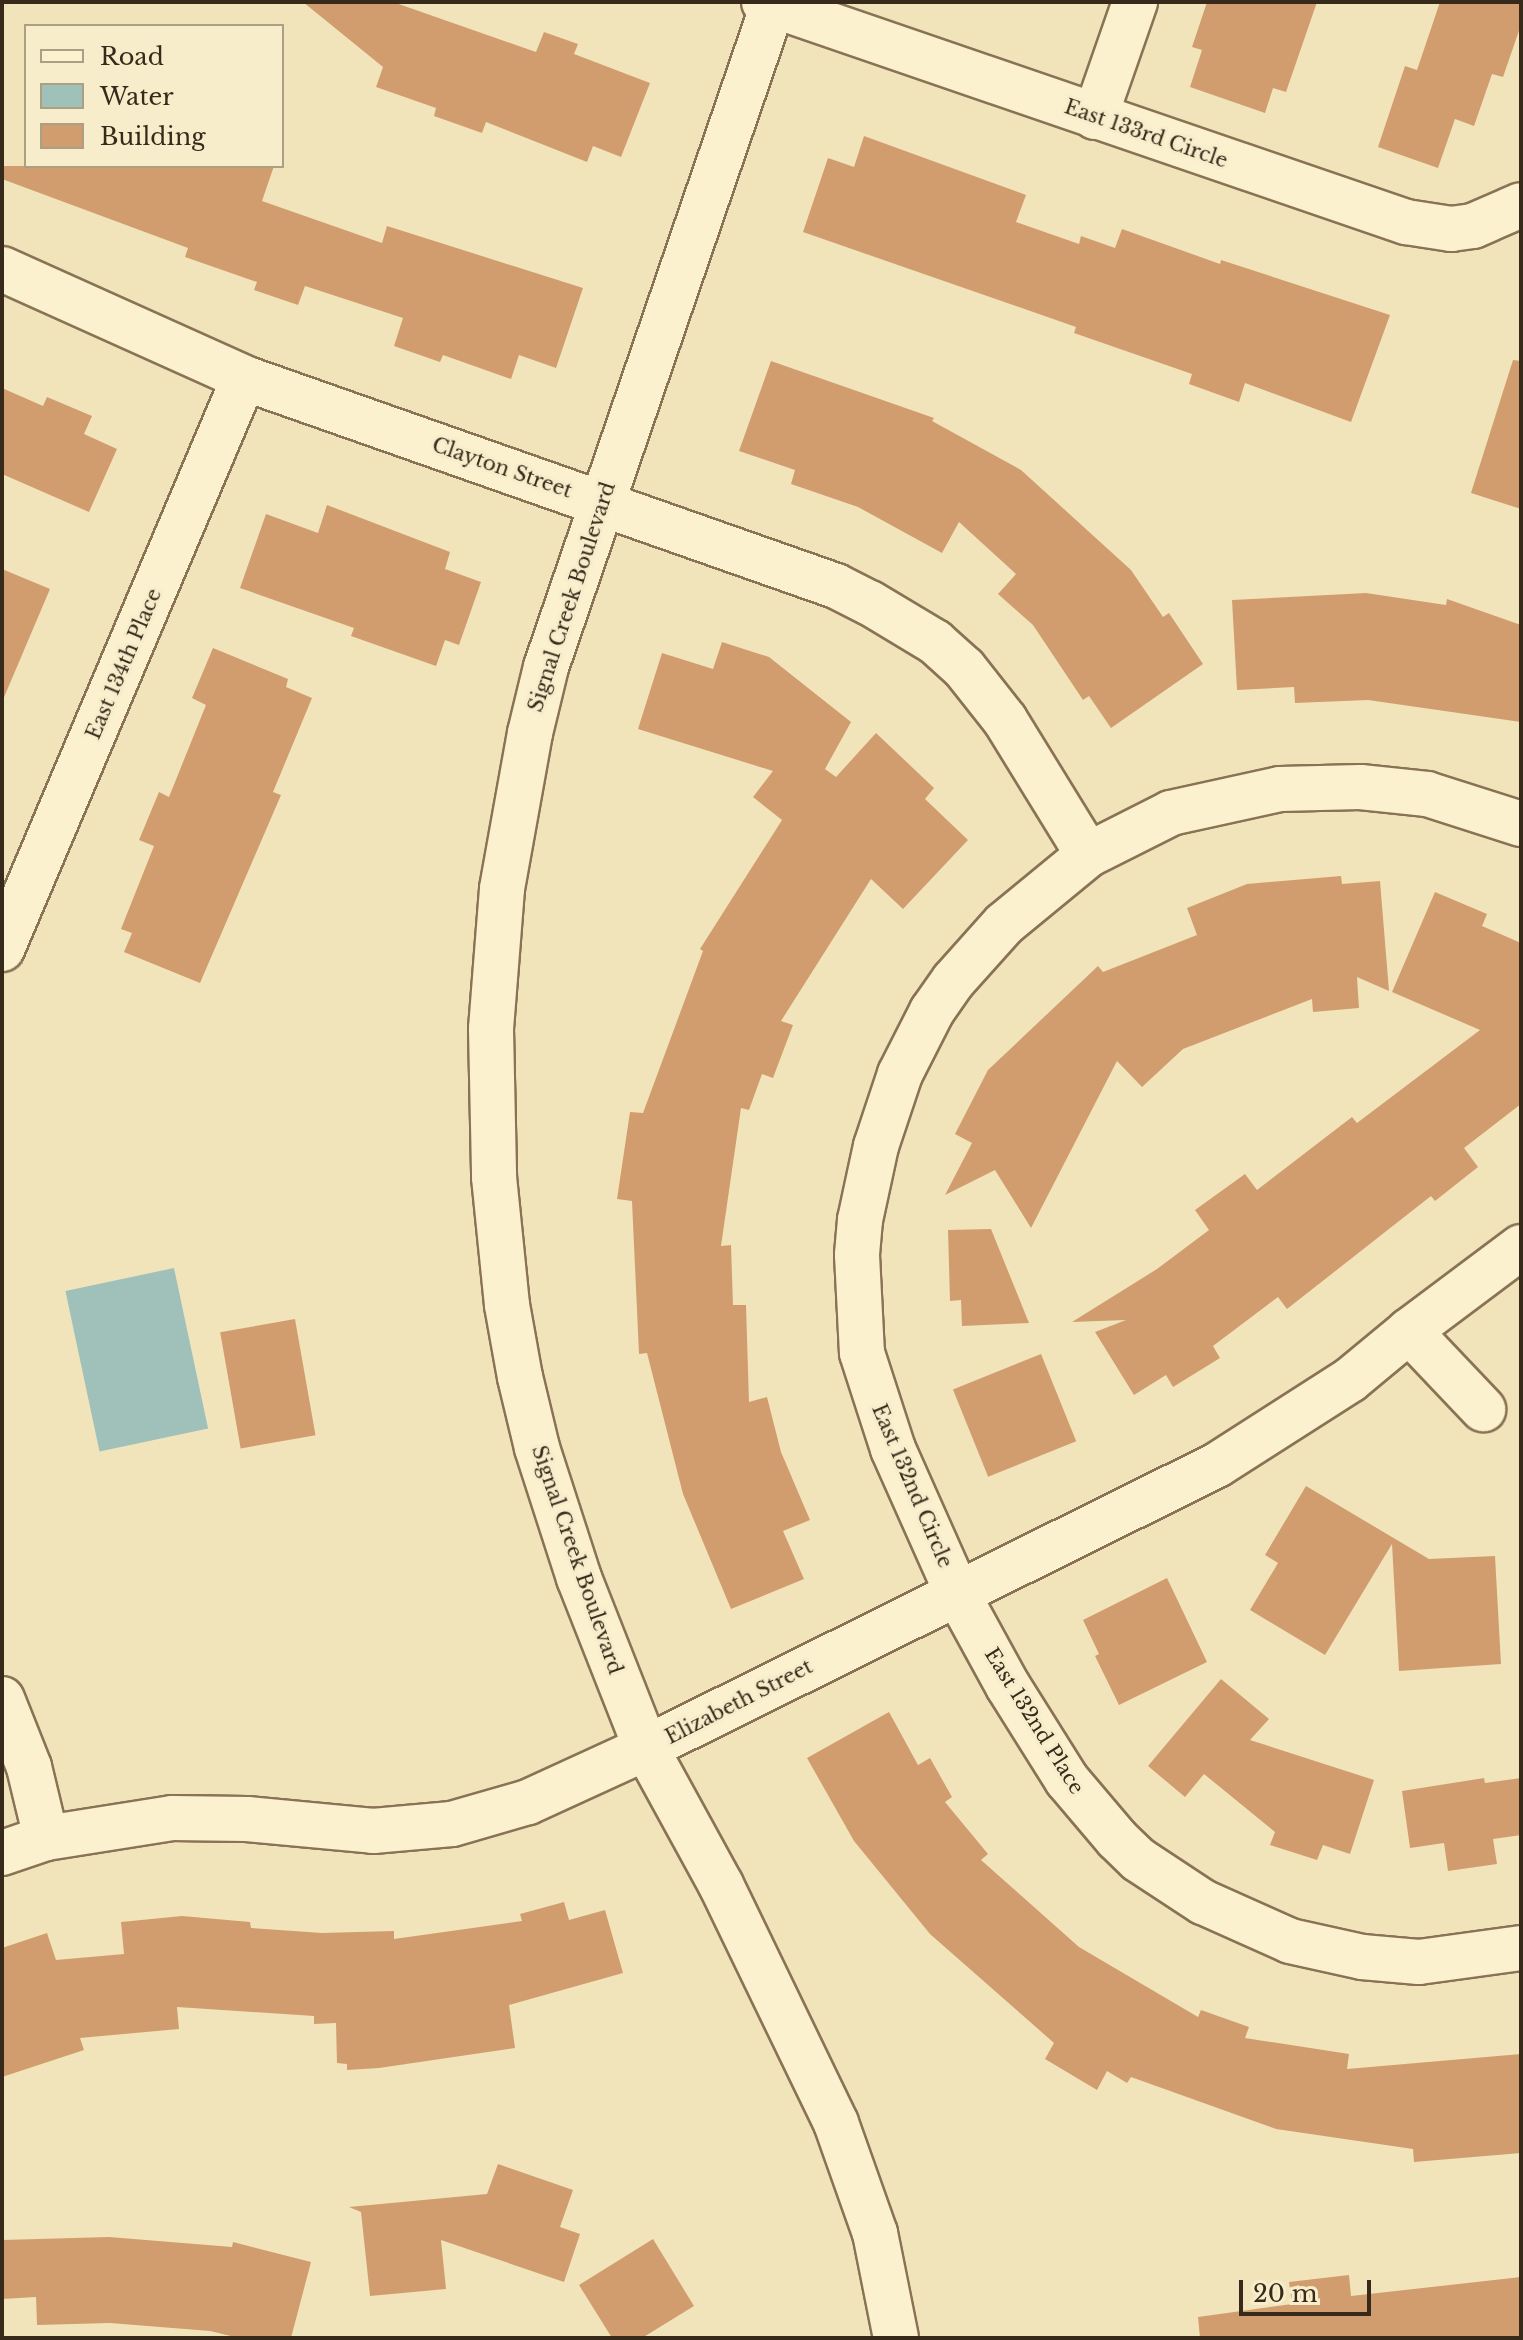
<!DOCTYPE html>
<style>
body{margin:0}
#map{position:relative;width:1523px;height:2340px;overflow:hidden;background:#f1e4bb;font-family:"Libre Baskerville",serif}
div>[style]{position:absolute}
.water>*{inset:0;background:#a0c1b9;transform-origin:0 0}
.building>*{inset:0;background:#d29d6e;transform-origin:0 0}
.roads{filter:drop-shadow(2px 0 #897354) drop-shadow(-2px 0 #897354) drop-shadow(0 2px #897354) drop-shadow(0 -2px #897354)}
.minor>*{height:44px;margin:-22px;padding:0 22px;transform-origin:22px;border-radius:22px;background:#fbf1cf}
span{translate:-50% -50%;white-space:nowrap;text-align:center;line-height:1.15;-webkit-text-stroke:6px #f8edcb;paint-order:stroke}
.street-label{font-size:20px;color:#372a1a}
.frame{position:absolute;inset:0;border:4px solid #372a1a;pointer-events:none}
.legend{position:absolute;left:24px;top:24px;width:260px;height:144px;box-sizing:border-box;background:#f8edcb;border:2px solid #ab9f84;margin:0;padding:10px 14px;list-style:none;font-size:24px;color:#372a1a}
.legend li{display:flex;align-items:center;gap:16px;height:40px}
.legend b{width:40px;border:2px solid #ab9f84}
.scale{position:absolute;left:1239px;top:2280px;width:132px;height:36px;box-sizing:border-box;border:4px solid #372a1a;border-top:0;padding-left:10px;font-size:24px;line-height:28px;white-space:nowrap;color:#372a1a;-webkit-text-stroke:6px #f8edcb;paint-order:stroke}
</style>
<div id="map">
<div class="water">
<i style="left:174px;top:1268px;width:164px;height:111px;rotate:78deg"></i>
</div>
<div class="building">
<i style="clip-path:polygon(303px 2px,393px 2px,536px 52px,544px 32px,578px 44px,574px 54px,650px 83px,621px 157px,593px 146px,587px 162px,486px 122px,482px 133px,434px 116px,436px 108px,376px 87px,383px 67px)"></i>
<i style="clip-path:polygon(1207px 2px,1317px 2px,1286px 92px,1273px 88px,1265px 113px,1190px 87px,1202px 50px,1192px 47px)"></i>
<i style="clip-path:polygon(1440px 2px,1521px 2px,1521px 25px,1503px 77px,1492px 74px,1474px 126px,1455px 119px,1438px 168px,1378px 147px,1405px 66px,1417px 70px)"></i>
<i style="clip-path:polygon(864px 136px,1026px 195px,1016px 222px,1079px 244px,1081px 236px,1115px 248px,1122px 229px,1220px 264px,1221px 260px,1390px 315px,1351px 422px,1245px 383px,1239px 402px,1189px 384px,1192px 374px,1074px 333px,1076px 327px,803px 232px,828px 158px,854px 167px)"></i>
<i style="clip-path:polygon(2px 166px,274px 166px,262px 201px,382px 243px,387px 226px,583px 288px,556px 368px,519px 355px,511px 379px,443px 355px,440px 362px,394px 346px,403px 318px,305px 286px,298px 305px,254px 290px,257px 282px,185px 257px,188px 248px,2px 179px)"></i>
<i style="clip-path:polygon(1513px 360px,1521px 361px,1521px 509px,1471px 493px)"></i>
<i style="clip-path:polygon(771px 361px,934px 418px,932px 421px,1021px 470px,1131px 570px,1163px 617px,1169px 613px,1203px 664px,1111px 728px,1089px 696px,1083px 700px,1033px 625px,998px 594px,1016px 574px,959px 522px,942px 553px,858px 507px,791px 484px,795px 470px,739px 451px)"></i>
<i style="clip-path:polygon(2px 388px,43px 406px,47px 397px,92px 416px,84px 434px,117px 449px,89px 512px,2px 474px)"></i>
<i style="clip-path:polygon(327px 505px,450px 552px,445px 569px,481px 582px,459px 645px,445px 640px,436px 666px,351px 636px,354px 628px,240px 588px,266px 514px,318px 533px)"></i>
<i style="clip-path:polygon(2px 569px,50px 589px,2px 702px)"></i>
<i style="clip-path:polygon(1366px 593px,1446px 605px,1447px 599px,1521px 625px,1521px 722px,1368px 700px,1295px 703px,1294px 687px,1237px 690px,1232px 600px)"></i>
<i style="clip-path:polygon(722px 642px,769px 657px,851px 722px,825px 769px,836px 777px,876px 733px,934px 788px,925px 799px,968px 840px,903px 909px,871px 879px,781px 1021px,793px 1025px,773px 1078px,762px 1074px,749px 1110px,741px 1108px,721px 1246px,731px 1245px,733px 1305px,746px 1305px,749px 1402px,767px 1397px,781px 1452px,810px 1520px,783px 1531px,804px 1579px,731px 1609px,683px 1494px,647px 1353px,639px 1354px,632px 1201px,617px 1199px,630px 1112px,643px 1113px,703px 951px,700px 949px,782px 820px,753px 797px,773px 771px,638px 729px,662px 653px,713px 669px)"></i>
<i style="clip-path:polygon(213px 648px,288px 679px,286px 687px,312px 698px,273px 792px,281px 795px,200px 983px,124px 952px,132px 933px,121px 929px,154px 846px,139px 840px,159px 792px,169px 797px,206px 705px,192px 698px)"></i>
<i style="clip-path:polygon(1341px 876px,1342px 884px,1380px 881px,1389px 991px,1357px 977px,1359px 1008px,1313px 1012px,1312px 999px,1183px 1049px,1142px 1087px,1117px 1061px,1031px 1228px,995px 1170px,945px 1195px,972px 1143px,955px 1134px,988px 1070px,1098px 966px,1103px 972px,1197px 935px,1187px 908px,1247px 884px)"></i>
<i style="clip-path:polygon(1435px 892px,1487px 914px,1482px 926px,1521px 943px,1521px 1104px,1464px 1148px,1478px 1167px,1435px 1201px,1431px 1196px,1287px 1309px,1278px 1297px,1213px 1346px,1220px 1358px,1173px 1387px,1166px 1375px,1134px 1395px,1095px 1332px,1126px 1320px,1072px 1322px,1157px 1269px,1209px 1230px,1195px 1210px,1245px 1174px,1257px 1190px,1352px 1117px,1357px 1123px,1480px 1030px,1392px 992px)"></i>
<i style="clip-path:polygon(991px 1229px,1029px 1323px,962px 1326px,961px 1300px,950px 1301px,948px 1230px)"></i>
<i style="left:295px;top:1319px;width:118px;height:76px;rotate:80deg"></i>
<i style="left:1041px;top:1354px;width:94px;height:95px;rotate:68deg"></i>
<i style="clip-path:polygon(1306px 1486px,1429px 1559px,1495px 1556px,1501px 1664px,1399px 1671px,1392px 1544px,1325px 1655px,1250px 1610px,1278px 1563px,1265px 1555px)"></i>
<i style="clip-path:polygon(1167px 1578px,1207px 1662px,1119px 1705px,1095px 1656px,1099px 1654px,1083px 1620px)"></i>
<i style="clip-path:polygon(1221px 1679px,1269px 1719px,1250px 1740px,1374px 1780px,1350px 1854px,1323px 1845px,1317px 1860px,1270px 1845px,1275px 1832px,1204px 1774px,1185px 1797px,1148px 1766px)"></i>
<i style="clip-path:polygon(889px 1712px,918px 1765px,930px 1758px,952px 1797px,945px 1802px,988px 1854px,981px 1860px,1079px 1947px,1198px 2017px,1201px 2010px,1249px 2027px,1245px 2038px,1349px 2054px,1347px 2069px,1521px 2054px,1521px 2153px,1414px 2162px,1413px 2149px,1276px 2129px,1131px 2077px,1127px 2083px,1107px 2071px,1097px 2090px,1045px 2059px,1054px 2043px,930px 1934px,854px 1841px,807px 1758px)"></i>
<i style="clip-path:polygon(1484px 1778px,1485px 1783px,1521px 1778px,1521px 1835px,1493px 1839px,1497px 1864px,1448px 1871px,1444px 1843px,1410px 1848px,1402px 1791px)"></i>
<i style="clip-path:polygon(564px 1902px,569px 1920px,605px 1910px,623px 1973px,509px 2005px,515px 2048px,379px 2068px,347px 2070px,347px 2064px,337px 2063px,336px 2023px,314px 2024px,314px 2016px,177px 2007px,179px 2029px,80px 2038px,84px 2050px,2px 2077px,2px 1948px,47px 1933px,56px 1960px,124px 1954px,121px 1922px,182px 1916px,250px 1922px,251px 1928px,322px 1933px,394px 1931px,394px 1939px,522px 1921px,520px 1914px)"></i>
<i style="clip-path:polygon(498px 2164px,573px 2190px,560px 2227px,580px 2234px,564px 2282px,441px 2240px,446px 2289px,370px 2296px,361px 2212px,349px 2207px,487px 2194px)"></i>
<i style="clip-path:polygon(109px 2237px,232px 2247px,233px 2242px,311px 2262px,291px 2338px,239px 2338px,210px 2331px,110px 2323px,37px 2325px,36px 2297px,2px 2299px,2px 2240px)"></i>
<i style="clip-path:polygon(653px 2239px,694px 2306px,642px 2338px,612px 2338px,579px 2285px)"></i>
<i style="clip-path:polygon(1349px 2275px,1351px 2296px,1521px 2277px,1521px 2338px,1200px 2338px,1198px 2317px,1292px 2304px,1289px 2282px)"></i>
</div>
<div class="roads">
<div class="minor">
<i style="left:764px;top:2px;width:679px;rotate:18.92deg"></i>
<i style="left:1406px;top:222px;width:46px;rotate:8.8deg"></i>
<i style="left:1451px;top:229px;width:22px;rotate:-8deg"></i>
<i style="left:1473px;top:226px;width:52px;rotate:-23.6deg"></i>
<i style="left:774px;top:2px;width:703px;rotate:108.92deg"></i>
<i style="left:546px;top:667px;width:68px;rotate:103.6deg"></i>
<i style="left:530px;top:733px;width:158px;rotate:100.2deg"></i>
<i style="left:502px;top:889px;width:140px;rotate:94.5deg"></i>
<i style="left:491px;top:1029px;width:148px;rotate:88.8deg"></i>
<i style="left:494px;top:1177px;width:129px;rotate:84.2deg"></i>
<i style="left:507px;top:1305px;width:73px;rotate:79.8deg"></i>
<i style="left:520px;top:1377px;width:73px;rotate:76.5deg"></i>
<i style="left:537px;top:1448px;width:137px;rotate:72.1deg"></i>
<i style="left:579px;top:1578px;width:183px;rotate:68.5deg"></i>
<i style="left:646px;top:1748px;width:156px;rotate:61.3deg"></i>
<i style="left:721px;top:1885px;width:264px;rotate:64.2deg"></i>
<i style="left:836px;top:2123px;width:117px;rotate:70.5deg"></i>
<i style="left:875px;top:2233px;width:107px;rotate:78.7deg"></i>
<i style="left:1095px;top:117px;width:122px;rotate:-70.8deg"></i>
<i style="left:2px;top:269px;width:265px;rotate:24.2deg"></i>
<i style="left:244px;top:378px;width:627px;rotate:19.36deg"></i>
<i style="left:836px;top:586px;width:38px;rotate:27deg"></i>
<i style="left:870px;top:603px;width:76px;rotate:31deg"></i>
<i style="left:935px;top:642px;width:39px;rotate:42deg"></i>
<i style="left:964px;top:668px;width:66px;rotate:51.7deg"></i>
<i style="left:1005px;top:720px;width:158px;rotate:58.4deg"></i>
<i style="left:1521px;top:824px;width:99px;rotate:-162.3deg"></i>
<i style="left:1427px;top:794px;width:67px;rotate:-174deg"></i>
<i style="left:1360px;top:787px;width:80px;rotate:178.6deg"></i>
<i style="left:1280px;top:789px;width:112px;rotate:167.6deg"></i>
<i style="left:1171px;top:813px;width:93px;rotate:153.2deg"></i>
<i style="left:1088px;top:855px;width:109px;rotate:140.6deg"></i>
<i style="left:1004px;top:924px;width:76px;rotate:131.8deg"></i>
<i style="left:953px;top:981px;width:37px;rotate:125deg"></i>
<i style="left:932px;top:1011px;width:71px;rotate:116.9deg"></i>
<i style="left:900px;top:1074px;width:76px;rotate:108.4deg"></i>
<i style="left:876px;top:1146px;width:76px;rotate:102.2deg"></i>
<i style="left:860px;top:1220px;width:35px;rotate:95deg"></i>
<i style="left:857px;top:1255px;width:98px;rotate:87.1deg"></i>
<i style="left:862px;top:1353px;width:101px;rotate:72.1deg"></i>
<i style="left:893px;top:1449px;width:158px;rotate:66deg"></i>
<i style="left:957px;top:1593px;width:106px;rotate:61.3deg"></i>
<i style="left:1008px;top:1686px;width:111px;rotate:57.9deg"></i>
<i style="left:1067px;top:1780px;width:77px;rotate:49.7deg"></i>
<i style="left:1117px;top:1839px;width:30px;rotate:44deg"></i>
<i style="left:1139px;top:1860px;width:77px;rotate:33.3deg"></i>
<i style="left:1203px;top:1902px;width:95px;rotate:24.1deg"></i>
<i style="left:1290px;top:1941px;width:74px;rotate:12.5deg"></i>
<i style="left:1362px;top:1957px;width:57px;rotate:5deg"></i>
<i style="left:1419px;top:1962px;width:103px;rotate:-7.8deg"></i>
<i style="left:2px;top:949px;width:620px;rotate:-67.03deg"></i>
<i style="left:1409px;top:1331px;width:108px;rotate:46.5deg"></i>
<i style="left:2px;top:1699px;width:73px;rotate:68.3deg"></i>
<i style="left:29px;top:1767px;width:73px;rotate:76.5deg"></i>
<i style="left:2px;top:1853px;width:46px;rotate:-18.8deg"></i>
<i style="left:46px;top:1838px;width:128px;rotate:-9deg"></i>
<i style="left:172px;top:1818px;width:75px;rotate:0.8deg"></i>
<i style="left:247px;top:1819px;width:127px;rotate:5.4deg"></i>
<i style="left:373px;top:1831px;width:79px;rotate:-5.1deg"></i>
<i style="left:452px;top:1824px;width:79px;rotate:-16.1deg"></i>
<i style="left:528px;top:1802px;width:130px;rotate:-24.6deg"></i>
<i style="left:646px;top:1748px;width:637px;rotate:-26.36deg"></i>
<i style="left:1217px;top:1465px;width:158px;rotate:-32.6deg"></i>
<i style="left:1350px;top:1380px;width:77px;rotate:-39.7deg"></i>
<i style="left:1409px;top:1331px;width:140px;rotate:-36.9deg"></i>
</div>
</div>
<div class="street-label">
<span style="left:1146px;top:134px;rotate:19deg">East 133rd Circle</span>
<span style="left:502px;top:468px;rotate:19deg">Clayton Street</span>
<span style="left:572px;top:597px;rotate:-72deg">Signal Creek Boulevard</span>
<span style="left:124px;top:664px;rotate:-67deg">East 134th Place</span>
<span style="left:912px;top:1486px;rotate:67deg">East 132nd Circle</span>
<span style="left:577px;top:1560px;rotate:71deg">Signal Creek Boulevard</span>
<span style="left:739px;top:1702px;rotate:-27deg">Elizabeth Street</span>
<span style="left:1034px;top:1721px;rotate:58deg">East 132nd Place</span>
</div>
<div class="frame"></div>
<ul class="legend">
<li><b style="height:10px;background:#fbf1cf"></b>Road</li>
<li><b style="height:22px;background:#a0c1b9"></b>Water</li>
<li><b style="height:22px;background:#d29d6e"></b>Building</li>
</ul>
<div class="scale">20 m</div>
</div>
